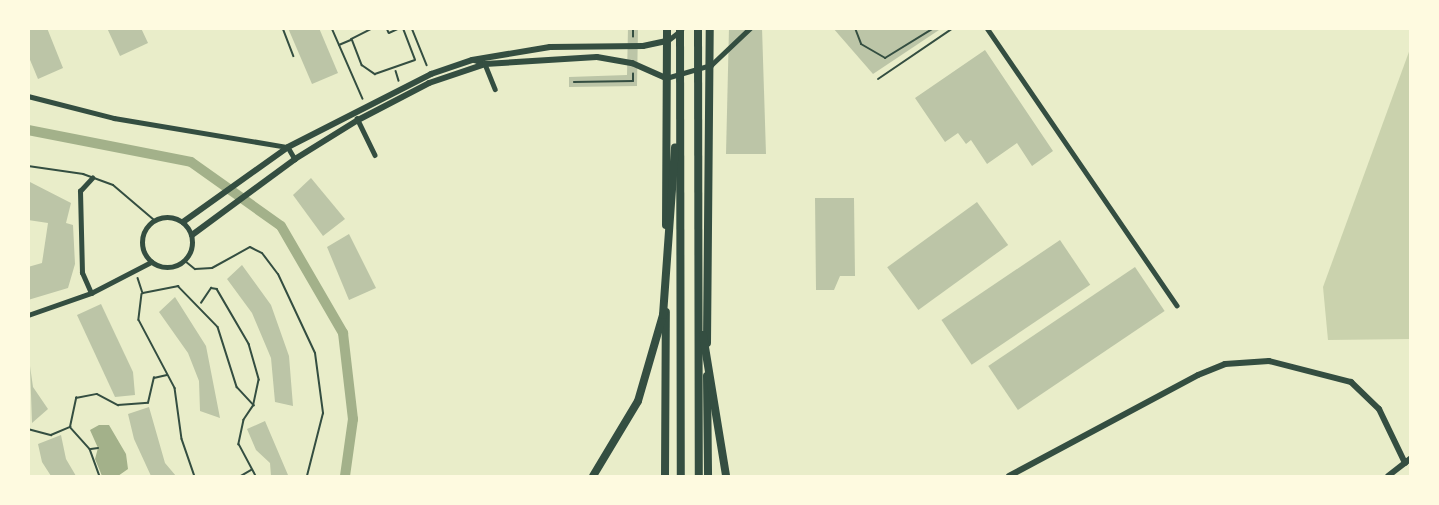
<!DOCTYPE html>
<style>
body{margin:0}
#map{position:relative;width:1439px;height:505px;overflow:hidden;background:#e9edc9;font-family:"Varela Round",sans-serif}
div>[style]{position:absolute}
.green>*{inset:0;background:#cad2ad}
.water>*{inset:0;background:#a3b18a}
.canal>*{height:10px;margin:-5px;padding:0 5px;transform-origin:5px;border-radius:5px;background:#a3b18a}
.building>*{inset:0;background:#bcc5a7;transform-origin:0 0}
.path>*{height:1.5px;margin:-0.75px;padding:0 0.75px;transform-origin:0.75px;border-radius:0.75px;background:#344e41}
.service>*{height:2px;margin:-1px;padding:0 1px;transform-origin:1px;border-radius:1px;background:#344e41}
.minor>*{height:4.5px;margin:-2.25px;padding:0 2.25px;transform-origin:2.25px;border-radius:2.25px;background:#344e41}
.tertiary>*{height:5px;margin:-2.5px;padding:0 2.5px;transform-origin:2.5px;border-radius:2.5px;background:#344e41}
.tertiary>.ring{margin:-2.5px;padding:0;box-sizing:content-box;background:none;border:5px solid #344e41;border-radius:50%}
.secondary>*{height:6px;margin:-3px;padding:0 3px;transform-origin:3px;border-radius:3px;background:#344e41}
.trunk>*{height:8px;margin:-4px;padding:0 4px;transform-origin:4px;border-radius:4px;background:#344e41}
.motorway>*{height:8px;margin:-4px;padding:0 4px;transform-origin:4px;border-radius:4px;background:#344e41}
span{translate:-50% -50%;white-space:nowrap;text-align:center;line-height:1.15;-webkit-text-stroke:5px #fefae0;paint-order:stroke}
.frame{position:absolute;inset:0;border:30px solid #fefae0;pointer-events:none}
</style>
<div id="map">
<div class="green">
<i style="clip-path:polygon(1410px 49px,1410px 339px,1328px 340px,1323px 287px)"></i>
</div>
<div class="water">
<i style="clip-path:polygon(99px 425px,109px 425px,126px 454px,128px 469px,118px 476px,102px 476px,95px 459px,98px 448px,90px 430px)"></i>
</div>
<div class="canal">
<i style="left:28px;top:130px;width:166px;rotate:11.1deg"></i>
<i style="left:191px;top:162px;width:110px;rotate:35.4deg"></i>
<i style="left:281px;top:226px;width:124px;rotate:59.9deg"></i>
<i style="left:343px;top:333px;width:87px;rotate:83.4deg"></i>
<i style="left:353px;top:419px;width:58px;rotate:98deg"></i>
</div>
<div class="building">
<i style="clip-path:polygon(28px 28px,47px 28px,63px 68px,38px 79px,28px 55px)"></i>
<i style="clip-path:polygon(107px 28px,141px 28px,148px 43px,120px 56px)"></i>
<i style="clip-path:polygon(288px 28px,319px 28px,338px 73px,312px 84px)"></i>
<i style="clip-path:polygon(628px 28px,638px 28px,637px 86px,569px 87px,569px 77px,627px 75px)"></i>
<i style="clip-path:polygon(729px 28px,762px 28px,766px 154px,726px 154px)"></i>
<i style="clip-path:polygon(833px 28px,942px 28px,873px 74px)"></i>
<i style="clip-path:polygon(985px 50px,1053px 151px,1032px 166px,1017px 143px,987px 164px,971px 140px,966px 144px,958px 133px,945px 142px,915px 98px)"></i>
<i style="clip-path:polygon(311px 178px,345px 219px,323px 236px,293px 195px)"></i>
<i style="clip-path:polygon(28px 181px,71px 203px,66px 223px,73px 225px,75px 264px,68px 288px,28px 300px,28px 267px,42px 263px,48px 223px,28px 220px)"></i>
<i style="clip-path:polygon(815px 198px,854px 198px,855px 276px,840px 276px,834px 290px,816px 290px)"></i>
<i style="left:977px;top:202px;width:53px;height:111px;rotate:54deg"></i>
<i style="clip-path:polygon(349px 234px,376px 288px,349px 300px,327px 247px)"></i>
<i style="left:1060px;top:240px;width:54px;height:143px;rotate:56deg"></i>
<i style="clip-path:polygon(242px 265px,271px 305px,289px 356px,293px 406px,275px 402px,271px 358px,252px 313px,227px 279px)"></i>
<i style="left:1135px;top:267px;width:53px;height:177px;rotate:56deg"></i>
<i style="clip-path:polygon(175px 297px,206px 346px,220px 418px,200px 411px,199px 381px,188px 353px,159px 312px)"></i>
<i style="clip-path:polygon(101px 304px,133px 372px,135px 395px,115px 397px,77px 315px)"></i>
<i style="clip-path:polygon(30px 366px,33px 387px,48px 409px,32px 423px)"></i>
<i style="clip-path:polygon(149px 407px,165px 463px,176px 476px,151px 476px,134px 439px,128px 414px)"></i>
<i style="clip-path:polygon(265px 421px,288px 475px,285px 476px,271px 476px,270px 463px,256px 450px,247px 429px)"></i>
<i style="clip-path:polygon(61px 435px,66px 459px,76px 476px,51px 476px,42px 462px,38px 444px)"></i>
</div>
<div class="path">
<i style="left:283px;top:28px;width:30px;rotate:69deg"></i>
<i style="left:332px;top:28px;width:77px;rotate:66.4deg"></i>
<i style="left:374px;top:28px;width:25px;rotate:153deg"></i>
<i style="left:352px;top:39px;width:28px;rotate:69deg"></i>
<i style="left:362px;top:65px;width:16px;rotate:35deg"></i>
<i style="left:375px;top:74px;width:42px;rotate:-19.3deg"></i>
<i style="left:415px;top:60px;width:34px;rotate:-111deg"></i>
<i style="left:387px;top:28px;width:5px;rotate:68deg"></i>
<i style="left:389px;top:33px;width:12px;rotate:-24deg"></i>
<i style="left:412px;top:28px;width:40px;rotate:68deg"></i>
<i style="left:633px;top:37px;width:9px;rotate:-90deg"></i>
<i style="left:339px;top:45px;width:13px;rotate:-23deg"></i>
<i style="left:396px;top:71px;width:10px;rotate:73deg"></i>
<i style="left:574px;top:82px;width:59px;rotate:-1deg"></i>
<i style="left:633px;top:81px;width:7px;rotate:-90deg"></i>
<i style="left:138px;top:278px;width:16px;rotate:72deg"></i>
<i style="left:143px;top:293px;width:36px;rotate:-11deg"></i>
<i style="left:178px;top:286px;width:57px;rotate:45.7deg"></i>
<i style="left:218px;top:327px;width:63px;rotate:72.4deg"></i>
<i style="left:237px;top:387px;width:25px;rotate:47deg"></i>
<i style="left:254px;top:405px;width:18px;rotate:124deg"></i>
<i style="left:244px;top:420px;width:25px;rotate:102deg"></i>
<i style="left:239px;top:444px;width:36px;rotate:62deg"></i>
<i style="left:142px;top:294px;width:26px;rotate:97deg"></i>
<i style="left:139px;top:320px;width:77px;rotate:62.1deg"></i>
<i style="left:175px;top:388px;width:51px;rotate:82.2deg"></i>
<i style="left:182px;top:439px;width:39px;rotate:71deg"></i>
<i style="left:201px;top:303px;width:18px;rotate:-56deg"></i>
<i style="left:211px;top:288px;width:6px;rotate:9deg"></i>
<i style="left:217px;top:289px;width:64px;rotate:59.8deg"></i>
<i style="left:249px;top:344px;width:37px;rotate:74deg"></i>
<i style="left:259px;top:380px;width:25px;rotate:102deg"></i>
<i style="left:71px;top:428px;width:28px;rotate:48deg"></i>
<i style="left:90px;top:449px;width:29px;rotate:70deg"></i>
<i style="left:28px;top:429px;width:24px;rotate:15deg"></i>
<i style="left:51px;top:435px;width:21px;rotate:-23deg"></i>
<i style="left:70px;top:427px;width:30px;rotate:-78deg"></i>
<i style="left:76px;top:398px;width:21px;rotate:-11deg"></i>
<i style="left:97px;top:394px;width:24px;rotate:28deg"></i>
<i style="left:118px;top:405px;width:30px;rotate:-4deg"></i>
<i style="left:148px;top:403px;width:26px;rotate:-77deg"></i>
<i style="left:154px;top:378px;width:13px;rotate:-13deg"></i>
<i style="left:91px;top:449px;width:7px;rotate:-8deg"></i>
<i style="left:241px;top:476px;width:12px;rotate:-31deg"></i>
</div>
<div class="service">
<i style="left:855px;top:28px;width:17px;rotate:69deg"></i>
<i style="left:861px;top:44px;width:28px;rotate:30deg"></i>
<i style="left:885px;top:58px;width:57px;rotate:-31.5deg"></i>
<i style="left:878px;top:79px;width:91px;rotate:-34.2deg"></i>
<i style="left:28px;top:166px;width:56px;rotate:8.3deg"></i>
<i style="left:83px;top:174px;width:32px;rotate:20deg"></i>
<i style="left:113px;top:185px;width:54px;rotate:40.5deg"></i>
<i style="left:185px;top:261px;width:13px;rotate:39deg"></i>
<i style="left:195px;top:269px;width:17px;rotate:-3deg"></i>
<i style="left:212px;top:268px;width:43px;rotate:-28.9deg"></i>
<i style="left:250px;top:247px;width:13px;rotate:27deg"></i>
<i style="left:262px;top:253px;width:26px;rotate:53deg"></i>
<i style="left:278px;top:274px;width:87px;rotate:64.9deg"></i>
<i style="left:315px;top:353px;width:61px;rotate:82.4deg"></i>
<i style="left:323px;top:413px;width:65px;rotate:104.3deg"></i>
</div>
<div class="minor">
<i style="left:987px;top:28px;width:336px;rotate:55.6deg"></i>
<i style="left:474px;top:60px;width:12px;rotate:20deg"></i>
<i style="left:485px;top:64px;width:27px;rotate:68deg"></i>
<i style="left:28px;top:96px;width:89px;rotate:14.3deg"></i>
<i style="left:114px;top:118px;width:176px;rotate:9.5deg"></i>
<i style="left:288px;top:147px;width:14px;rotate:60deg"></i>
<i style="left:357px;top:118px;width:41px;rotate:64.1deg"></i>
<i style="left:91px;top:293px;width:22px;rotate:-114deg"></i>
<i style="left:82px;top:273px;width:82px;rotate:-91.4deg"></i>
<i style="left:80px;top:191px;width:18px;rotate:-47deg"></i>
</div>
<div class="tertiary">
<i style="left:667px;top:41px;width:18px;rotate:-38deg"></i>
<i style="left:666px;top:78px;width:47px;rotate:-16.1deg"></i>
<i style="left:711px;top:65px;width:54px;rotate:-43.5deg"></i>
<i class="ring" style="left:142px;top:217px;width:45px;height:45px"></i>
<i style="left:28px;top:315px;width:67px;rotate:-19.2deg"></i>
<i style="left:91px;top:293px;width:68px;rotate:-27.3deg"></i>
</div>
<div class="secondary">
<i style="left:183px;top:222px;width:129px;rotate:-35.5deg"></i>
<i style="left:288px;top:147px;width:161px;rotate:-27deg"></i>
<i style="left:431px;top:74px;width:43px;rotate:-18.9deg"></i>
<i style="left:472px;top:60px;width:79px;rotate:-9.5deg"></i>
<i style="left:550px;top:47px;width:93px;rotate:-0.6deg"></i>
<i style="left:643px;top:46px;width:25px;rotate:-12deg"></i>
<i style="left:192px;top:235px;width:128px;rotate:-36.4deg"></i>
<i style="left:295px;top:159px;width:74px;rotate:-31.8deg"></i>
<i style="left:358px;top:120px;width:80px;rotate:-27.5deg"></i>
<i style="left:429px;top:83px;width:59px;rotate:-18.7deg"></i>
<i style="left:485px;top:64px;width:112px;rotate:-3.6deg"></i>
<i style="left:597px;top:57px;width:36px;rotate:10deg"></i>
<i style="left:632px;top:63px;width:37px;rotate:24deg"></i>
<i style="left:1009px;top:476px;width:214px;rotate:-28.1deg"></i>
<i style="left:1198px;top:375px;width:29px;rotate:-22deg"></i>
<i style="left:1225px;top:364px;width:44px;rotate:-3.9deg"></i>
<i style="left:1269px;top:361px;width:85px;rotate:14.4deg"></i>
<i style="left:1351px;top:382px;width:39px;rotate:44deg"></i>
<i style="left:1379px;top:409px;width:60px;rotate:64.3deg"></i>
<i style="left:1388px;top:476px;width:28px;rotate:-38deg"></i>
</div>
<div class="trunk">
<i style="left:666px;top:225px;width:197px;rotate:-89.7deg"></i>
<i style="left:707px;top:343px;width:315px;rotate:-89.5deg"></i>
<i style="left:707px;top:376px;width:100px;rotate:89.4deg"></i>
<i style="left:665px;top:476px;width:164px;rotate:-89.7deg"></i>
</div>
<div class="motorway">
<i style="left:680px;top:28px;width:448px;rotate:89.9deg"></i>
<i style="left:698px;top:28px;width:448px;rotate:89.9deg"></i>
<i style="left:703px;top:335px;width:143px;rotate:80.7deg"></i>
<i style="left:593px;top:476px;width:87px;rotate:-59deg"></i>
<i style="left:638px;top:401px;width:90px;rotate:-73.8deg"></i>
<i style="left:663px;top:315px;width:168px;rotate:-85.9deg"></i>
</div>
<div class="frame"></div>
</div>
